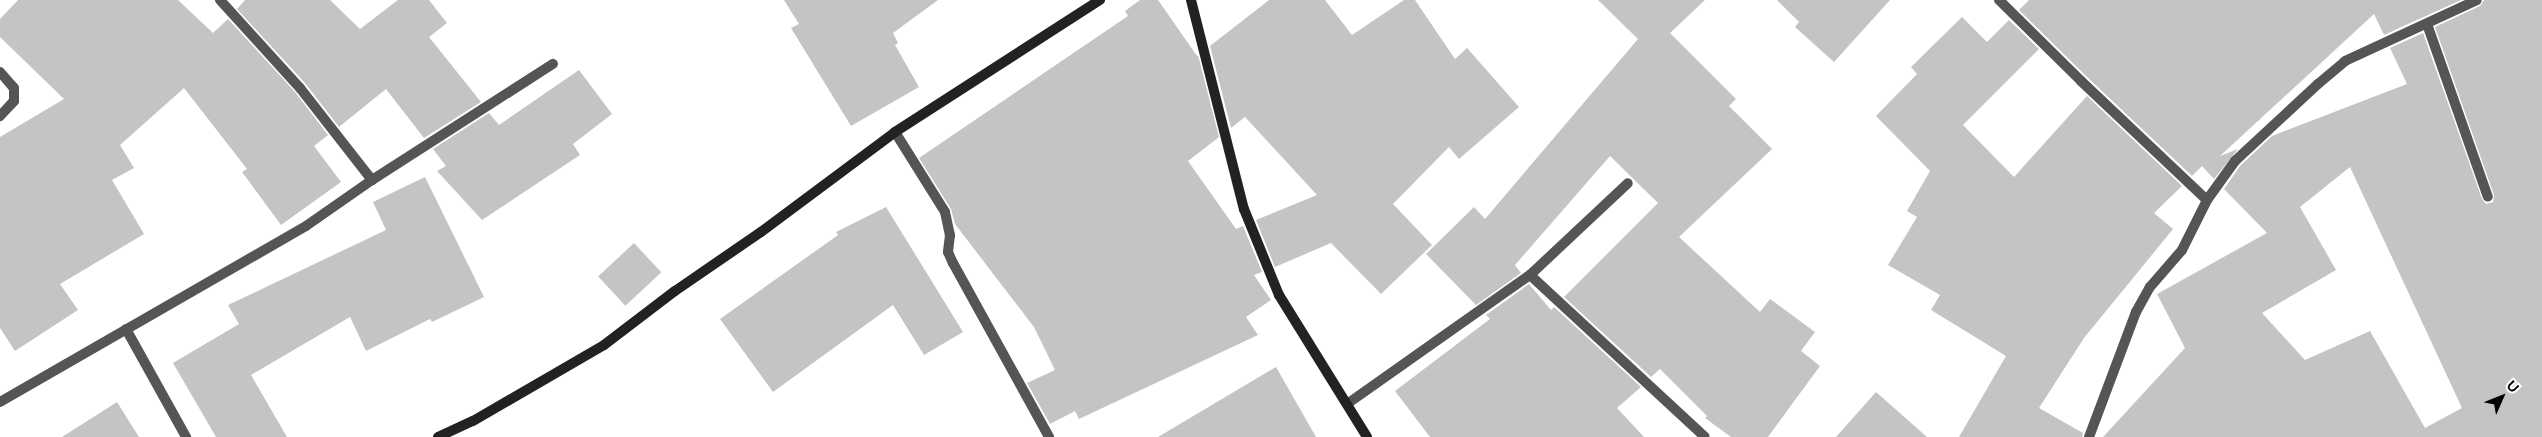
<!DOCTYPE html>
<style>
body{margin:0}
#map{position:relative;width:2542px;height:437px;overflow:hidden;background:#fff;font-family:Raleway,sans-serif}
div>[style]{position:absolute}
.building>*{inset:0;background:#c4c4c4;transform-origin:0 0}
.street>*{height:10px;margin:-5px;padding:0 5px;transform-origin:5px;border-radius:5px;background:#555}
.secondary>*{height:10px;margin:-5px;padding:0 5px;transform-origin:5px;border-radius:5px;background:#222}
span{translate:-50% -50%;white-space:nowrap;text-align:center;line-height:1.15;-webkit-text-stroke:4px #fff;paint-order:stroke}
.north{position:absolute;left:2477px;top:372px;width:50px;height:50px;-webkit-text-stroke:4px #fff;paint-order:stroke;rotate:46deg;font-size:14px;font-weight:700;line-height:20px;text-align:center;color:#000}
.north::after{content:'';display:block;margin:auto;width:18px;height:22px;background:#000;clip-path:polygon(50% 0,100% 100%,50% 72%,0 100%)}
</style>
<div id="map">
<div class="building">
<i style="clip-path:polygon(18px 0,178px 0,213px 33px,228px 19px,295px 92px,328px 135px,314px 146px,341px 182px,281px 225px,242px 172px,247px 169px,184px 88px,120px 145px,134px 168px,112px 180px,144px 234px,60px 284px,78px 310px,15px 351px,0 328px,0 137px,64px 99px,0 37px,0 19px)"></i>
<i style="clip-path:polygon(245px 0,330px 0,360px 29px,398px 0,429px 0,447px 23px,429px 37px,481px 102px,424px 138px,386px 89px,339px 127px,305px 83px,237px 9px)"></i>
<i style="clip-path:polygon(784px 0,938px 0,893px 33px,898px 43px,895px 45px,919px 87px,851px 126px,791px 28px,799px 24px)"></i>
<i style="clip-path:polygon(1140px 0,1158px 0,1197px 56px,1198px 55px,1219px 137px,1188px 161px,1236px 229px,1243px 226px,1262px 272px,1254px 275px,1271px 300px,1246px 317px,1258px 335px,1079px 419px,1075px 411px,1050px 424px,1027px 383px,1055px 370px,1034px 327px,955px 224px,951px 209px,919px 158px,1128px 16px,1125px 11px)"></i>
<i style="clip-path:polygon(1269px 0,1325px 0,1352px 35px,1404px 0,1415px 0,1455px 59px,1467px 48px,1519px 107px,1459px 159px,1449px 147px,1393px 204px,1432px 245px,1381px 294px,1331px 243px,1275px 267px,1256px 220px,1317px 195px,1245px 117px,1231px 128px,1210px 46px)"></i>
<i style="clip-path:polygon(1598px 0,1705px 0,1670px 33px,1736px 99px,1729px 106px,1772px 149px,1679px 237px,1760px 312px,1770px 299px,1815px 332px,1801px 351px,1820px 366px,1768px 437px,1731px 437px,1705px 418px,1707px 416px,1660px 369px,1651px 377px,1564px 297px,1658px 203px,1610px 156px,1515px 265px,1521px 273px,1476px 305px,1426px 254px,1474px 207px,1485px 219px,1638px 39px)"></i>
<i style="clip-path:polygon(1777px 0,1890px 0,1834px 62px,1795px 27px,1799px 22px)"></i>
<i style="clip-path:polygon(2029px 0,2461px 0,2384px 35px,2374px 14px,2220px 156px,2238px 149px,2214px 179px,2202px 166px,2192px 176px,2086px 76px,2019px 10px)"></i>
<i style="clip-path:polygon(evenodd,2484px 0,2542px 0,2542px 437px,2103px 437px,2185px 348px,2157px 294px,2267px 233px,2224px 189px,2240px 166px,2272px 136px,2407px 84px,2390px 48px,2423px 33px,2482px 199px,2486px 204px,2493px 202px,2494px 195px,2435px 27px,2480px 6px,2484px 0,2350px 167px,2462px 408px,2425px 428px,2370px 331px,2305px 360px,2262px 313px,2336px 270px,2300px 207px,2350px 167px)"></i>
<i style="clip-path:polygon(1962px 17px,1987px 42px,2009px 20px,2039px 49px,1963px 125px,2014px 177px,2087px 96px,2182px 186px,2154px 213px,2173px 229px,2084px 338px,2039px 408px,2083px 433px,2082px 437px,1959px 437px,2006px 356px,1931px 310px,1940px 295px,1888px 265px,1917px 217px,1907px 211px,1930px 171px,1876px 116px,1917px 74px,1911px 67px)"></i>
<i style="clip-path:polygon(579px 70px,612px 114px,573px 144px,580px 155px,482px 220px,437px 171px,446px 166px,433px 149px,489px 113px,499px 125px)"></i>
<i style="clip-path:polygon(425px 177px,484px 297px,432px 322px,430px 319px,366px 351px,350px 317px,251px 375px,287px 437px,216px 437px,173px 363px,239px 324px,228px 305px,386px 230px,373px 202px)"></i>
<i style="clip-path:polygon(886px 207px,963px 332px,924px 355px,893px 305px,773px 392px,720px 319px,838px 235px,836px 232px)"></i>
<i style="left:634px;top:243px;width:40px;height:49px;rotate:47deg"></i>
<i style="clip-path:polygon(1529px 284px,1551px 310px,1554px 307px,1641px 387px,1617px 408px,1644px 437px,1430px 437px,1395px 391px,1490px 319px,1486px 315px)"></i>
<i style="clip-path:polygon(1276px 367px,1316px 437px,1158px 437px)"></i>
<i style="clip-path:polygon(1876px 392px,1927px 437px,1836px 437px)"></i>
<i style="clip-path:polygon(117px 402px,139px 437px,62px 437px)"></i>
</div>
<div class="street">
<i style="left:220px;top:0;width:119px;rotate:47.7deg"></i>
<i style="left:300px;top:88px;width:117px;rotate:52deg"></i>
<i style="left:1999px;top:0;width:115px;rotate:44.6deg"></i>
<i style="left:2081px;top:81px;width:173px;rotate:43.4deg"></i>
<i style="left:2427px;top:24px;width:183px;rotate:70.6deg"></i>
<i style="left:0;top:72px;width:21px;rotate:49deg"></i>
<i style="left:14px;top:88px;width:13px;rotate:90deg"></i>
<i style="left:14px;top:101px;width:21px;rotate:133deg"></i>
<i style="left:895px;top:132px;width:94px;rotate:58deg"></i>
<i style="left:945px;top:212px;width:24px;rotate:78deg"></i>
<i style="left:950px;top:235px;width:17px;rotate:97deg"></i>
<i style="left:948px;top:252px;width:12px;rotate:66deg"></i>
<i style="left:953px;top:263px;width:199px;rotate:61.1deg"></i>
<i style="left:1530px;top:275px;width:134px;rotate:-43.2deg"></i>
<i style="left:126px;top:329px;width:124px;rotate:60.9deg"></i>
<i style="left:0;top:402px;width:353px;rotate:-29.9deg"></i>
<i style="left:306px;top:226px;width:80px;rotate:-34.9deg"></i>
<i style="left:372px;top:180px;width:215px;rotate:-32.7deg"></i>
<i style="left:1347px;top:404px;width:224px;rotate:-35.2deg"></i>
<i style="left:1530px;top:275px;width:238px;rotate:42.8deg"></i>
<i style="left:2089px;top:437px;width:134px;rotate:-69.4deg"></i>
<i style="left:2136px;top:312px;width:29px;rotate:-61deg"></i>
<i style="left:2150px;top:287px;width:49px;rotate:-49.1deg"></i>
<i style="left:2182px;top:250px;width:56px;rotate:-63.4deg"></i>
<i style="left:2207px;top:200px;width:48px;rotate:-54.3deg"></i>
<i style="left:2235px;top:161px;width:113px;rotate:-42.9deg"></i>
<i style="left:2318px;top:84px;width:35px;rotate:-40deg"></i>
<i style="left:2345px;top:61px;width:145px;rotate:-24.8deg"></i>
</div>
<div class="secondary">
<i style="left:1191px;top:0;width:216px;rotate:75.8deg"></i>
<i style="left:1244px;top:209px;width:93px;rotate:67.9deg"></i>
<i style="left:1279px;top:295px;width:167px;rotate:58.2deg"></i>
<i style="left:438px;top:437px;width:38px;rotate:-25deg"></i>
<i style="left:473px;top:421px;width:151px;rotate:-30.1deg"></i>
<i style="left:604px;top:345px;width:89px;rotate:-37.3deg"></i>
<i style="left:675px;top:291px;width:104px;rotate:-34.5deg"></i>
<i style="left:761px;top:232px;width:167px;rotate:-36.7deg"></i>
<i style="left:895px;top:132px;width:244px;rotate:-32.8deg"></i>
</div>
<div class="north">U</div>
</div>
